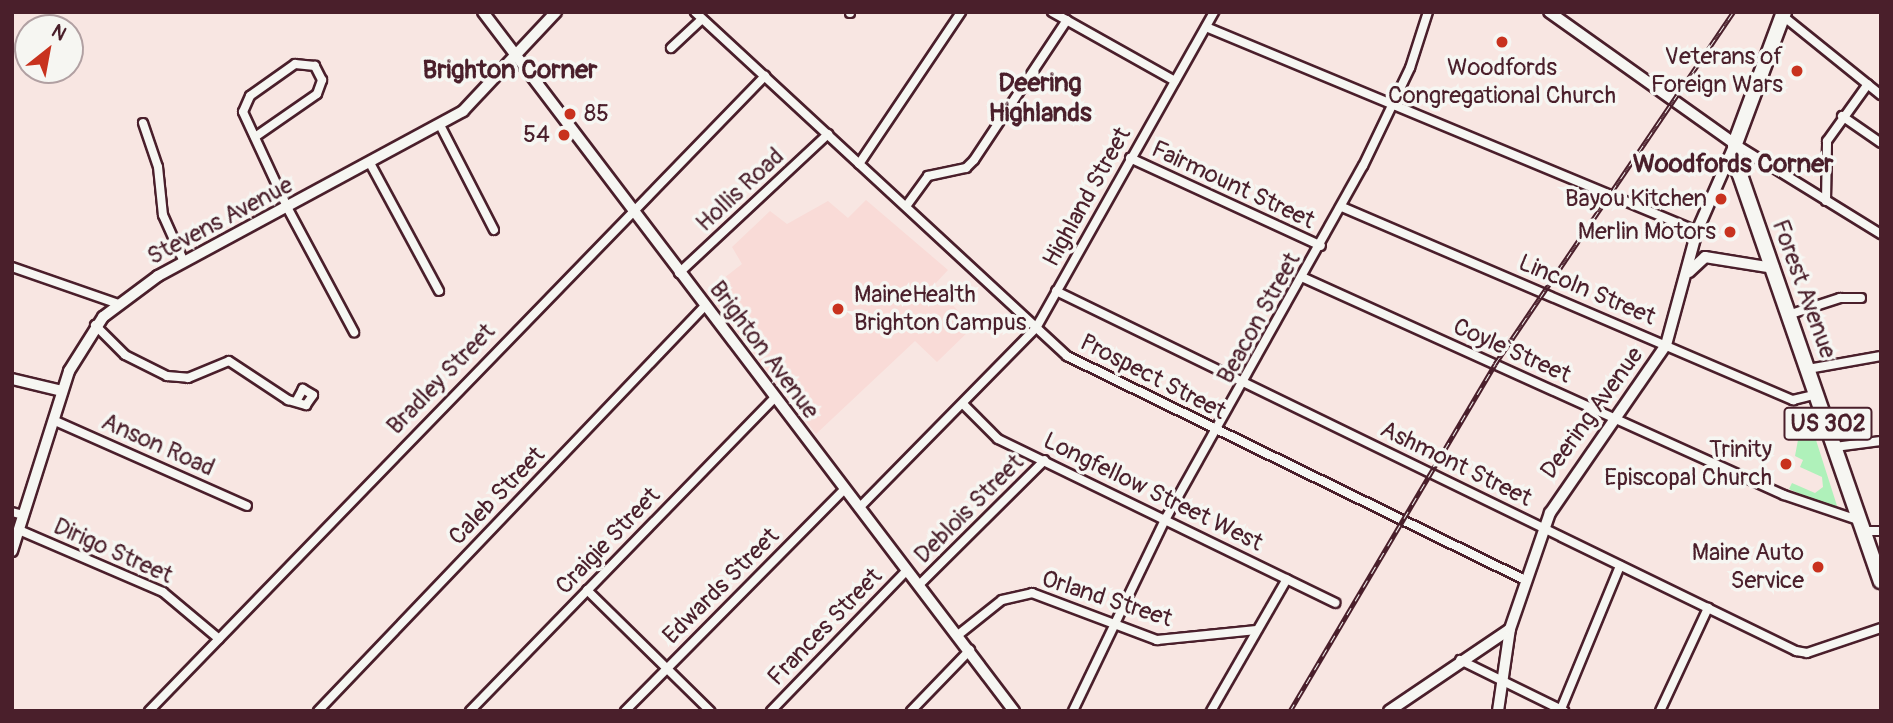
<!DOCTYPE html>
<style>
body{margin:0}
#map{position:relative;width:1893px;height:723px;overflow:hidden;background:#f8e6e2;font-family:Pangolin,sans-serif}
div>[style]{position:absolute}
.built>*{inset:0;background:#f9dbd7}
.green>*{inset:0;background:#aff1ba}
.roads{filter:drop-shadow(2px 0 #4a1f2b) drop-shadow(-2px 0 #4a1f2b) drop-shadow(0 2px #4a1f2b) drop-shadow(0 -2px #4a1f2b)}
.street>*{height:8px;margin:-4px;padding:0 4px;transform-origin:4px;border-radius:4px;background:#f6f6f2}
.secondary>*{height:10px;margin:-5px;padding:0 5px;transform-origin:5px;border-radius:5px;background:#f6f6f2}
.highway>*{height:14px;margin:-7px;padding:0 7px;transform-origin:7px;border-radius:7px;background:#f6f6f2}
.rail>*{height:5px;margin-top:-2.5px;transform-origin:0;background:repeating-linear-gradient(90deg,#f6f6f2 0 8px,#4a1f2b 0 16px);box-sizing:border-box;border-block:2px solid #4a1f2b}
.dots>*{width:19px;height:19px;translate:-50% -50%;box-sizing:border-box;border:4px solid #f6f6f2;border-radius:50%}
span{translate:-50% -50%;white-space:nowrap;text-align:center;line-height:1.15;-webkit-text-stroke:7px #f6f6f2;paint-order:stroke}
.shield-label span{padding:2px 5px;background:#f6f6f2;border:2px solid;border-radius:5px;-webkit-text-stroke-width:0}
.shield-label{font-size:23px;color:#4a1f2b;font-weight:700}
.poi-label{font-size:24px;color:#4a1f2b}
.right{translate:-100% -50%;text-align:right}
.left{translate:0 -50%;text-align:left}
.street-label{font-size:24px;color:#4a1f2b}
.neighbourhood-label{font-size:26px;color:#4a1f2b;font-weight:700}
.frame{position:absolute;inset:0;border:14px solid #4a1f2b;pointer-events:none}
.north{position:absolute;left:14px;top:14px;width:70px;height:70px;box-sizing:border-box;background:#f6f6f2;border:2px solid #b1a0a2;border-radius:50%;rotate:31deg;font-size:19px;font-weight:700;line-height:28px;text-align:center;color:#4a1f2b}
.north::after{content:'';display:block;margin:auto;width:24px;height:32px;background:#c8321e;clip-path:polygon(50% 0,100% 100%,50% 72%,0 100%)}
</style>
<div id="map">
<div class="built">
<i style="clip-path:polygon(866px 200px,948px 270px,934px 285px,973px 327px,937px 362px,915px 341px,816px 434px,706px 292px,742px 264px,732px 247px,770px 211px,787px 224px,828px 201px,848px 218px)"></i>
</div>
<div class="green">
<i style="clip-path:polygon(1803px 413px,1808px 415px,1839px 512px,1789px 489px,1792px 483px,1815px 493px,1823px 487px,1822px 477px,1800px 467px,1803px 460px,1795px 456px)"></i>
</div>
<div class="roads">
<div class="street">
<i style="left:695px;top:12px;width:507px;rotate:42.76deg"></i>
<i style="left:1067px;top:356px;width:510px;rotate:26.06deg"></i>
<i style="left:1052px;top:12px;width:141px;rotate:29.3deg"></i>
<i style="left:850px;top:13px;width:1px;rotate:-90deg"></i>
<i style="left:1783px;top:16px;width:126px;rotate:38.9deg"></i>
<i style="left:1206px;top:27px;width:532px;rotate:22.56deg"></i>
<i style="left:671px;top:48px;width:42px;rotate:-43.1deg"></i>
<i style="left:1842px;top:116px;width:47px;rotate:34.7deg"></i>
<i style="left:143px;top:123px;width:46px;rotate:71.2deg"></i>
<i style="left:158px;top:167px;width:48px;rotate:84.1deg"></i>
<i style="left:163px;top:215px;width:51px;rotate:65.9deg"></i>
<i style="left:440px;top:125px;width:118px;rotate:62.8deg"></i>
<i style="left:255px;top:137px;width:75px;rotate:-34.7deg"></i>
<i style="left:317px;top:94px;width:15px;rotate:-70deg"></i>
<i style="left:322px;top:80px;width:16px;rotate:-117deg"></i>
<i style="left:315px;top:66px;width:20px;rotate:-174deg"></i>
<i style="left:295px;top:64px;width:55px;rotate:144.6deg"></i>
<i style="left:250px;top:96px;width:17px;rotate:114deg"></i>
<i style="left:243px;top:112px;width:107px;rotate:65.1deg"></i>
<i style="left:288px;top:209px;width:140px;rotate:61.8deg"></i>
<i style="left:1735px;top:144px;width:172px;rotate:31.7deg"></i>
<i style="left:1130px;top:158px;width:210px;rotate:24.7deg"></i>
<i style="left:859px;top:164px;width:183px;rotate:-56.1deg"></i>
<i style="left:371px;top:165px;width:143px;rotate:61.6deg"></i>
<i style="left:1826px;top:201px;width:60px;rotate:-89deg"></i>
<i style="left:1827px;top:141px;width:70px;rotate:-54.3deg"></i>
<i style="left:907px;top:205px;width:36px;rotate:-54deg"></i>
<i style="left:928px;top:176px;width:39px;rotate:-12deg"></i>
<i style="left:966px;top:168px;width:11px;rotate:-45deg"></i>
<i style="left:974px;top:160px;width:168px;rotate:-56.4deg"></i>
<i style="left:1342px;top:207px;width:491px;rotate:23.2deg"></i>
<i style="left:1793px;top:400px;width:25px;rotate:-14deg"></i>
<i style="left:12px;top:267px;width:112px;rotate:19.2deg"></i>
<i style="left:679px;top:273px;width:204px;rotate:-43deg"></i>
<i style="left:1304px;top:278px;width:527px;rotate:24.33deg"></i>
<i style="left:1784px;top:495px;width:81px;rotate:18.7deg"></i>
<i style="left:1056px;top:291px;width:823px;rotate:25.94deg"></i>
<i style="left:1796px;top:651px;width:11px;rotate:10deg"></i>
<i style="left:1807px;top:653px;width:78px;rotate:-18.7deg"></i>
<i style="left:1791px;top:314px;width:52px;rotate:-18.1deg"></i>
<i style="left:1840px;top:298px;width:21px"></i>
<i style="left:95px;top:325px;width:42px;rotate:45deg"></i>
<i style="left:125px;top:355px;width:47px;rotate:26.6deg"></i>
<i style="left:167px;top:376px;width:21px;rotate:5deg"></i>
<i style="left:188px;top:378px;width:44px;rotate:-22.5deg"></i>
<i style="left:229px;top:361px;width:71px;rotate:33.5deg"></i>
<i style="left:288px;top:400px;width:19px;rotate:16deg"></i>
<i style="left:306px;top:405px;width:12px;rotate:-55deg"></i>
<i style="left:313px;top:395px;width:12px;rotate:-149deg"></i>
<i style="left:303px;top:389px;width:13px;rotate:119deg"></i>
<i style="left:1808px;top:369px;width:74px;rotate:-10.1deg"></i>
<i style="left:963px;top:404px;width:49px;rotate:45deg"></i>
<i style="left:998px;top:439px;width:375px;rotate:25.9deg"></i>
<i style="left:53px;top:420px;width:212px;rotate:23.9deg"></i>
<i style="left:1835px;top:447px;width:46px;rotate:-7.4deg"></i>
<i style="left:859px;top:508px;width:252px;rotate:-45.5deg"></i>
<i style="left:1036px;top:328px;width:363px;rotate:-60.6deg"></i>
<i style="left:12px;top:512px;width:11px;rotate:15deg"></i>
<i style="left:19px;top:530px;width:157px;rotate:23.3deg"></i>
<i style="left:163px;top:592px;width:73px;rotate:40deg"></i>
<i style="left:1865px;top:531px;width:16px"></i>
<i style="left:919px;top:585px;width:177px;rotate:-44.8deg"></i>
<i style="left:587px;top:590px;width:173px;rotate:44.5deg"></i>
<i style="left:958px;top:635px;width:56px;rotate:-38.5deg"></i>
<i style="left:1002px;top:600px;width:31px;rotate:-13deg"></i>
<i style="left:1032px;top:593px;width:134px;rotate:20.6deg"></i>
<i style="left:1157px;top:640px;width:100px;rotate:-5.7deg"></i>
<i style="left:1460px;top:660px;width:116px;rotate:26.1deg"></i>
<i style="left:1561px;top:709px;width:155px;rotate:-67.6deg"></i>
<i style="left:149px;top:711px;width:885px;rotate:-45.87deg"></i>
<i style="left:318px;top:711px;width:559px;rotate:-46.31deg"></i>
<i style="left:470px;top:711px;width:436px;rotate:-45.8deg"></i>
<i style="left:625px;top:711px;width:313px;rotate:-45.3deg"></i>
<i style="left:771px;top:711px;width:196px;rotate:-46deg"></i>
<i style="left:911px;top:711px;width:85px;rotate:-46deg"></i>
<i style="left:1073px;top:711px;width:214px;rotate:-64.3deg"></i>
<i style="left:1166px;top:518px;width:403px;rotate:-60.8deg"></i>
<i style="left:1363px;top:166px;width:109px;rotate:-64.4deg"></i>
<i style="left:1410px;top:68px;width:59px;rotate:-72.2deg"></i>
<i style="left:1211px;top:711px;width:152px;rotate:-60.1deg"></i>
<i style="left:1660px;top:711px;width:114px;rotate:-65deg"></i>
</div>
<div class="secondary">
<i style="left:483px;top:12px;width:878px;rotate:52.78deg"></i>
<i style="left:1689px;top:272px;width:22px;rotate:-43deg"></i>
<i style="left:1705px;top:257px;width:70px;rotate:9.1deg"></i>
<i style="left:12px;top:379px;width:51px;rotate:13.5deg"></i>
<i style="left:12px;top:551px;width:189px;rotate:-72.4deg"></i>
<i style="left:69px;top:371px;width:64px;rotate:-57.8deg"></i>
<i style="left:103px;top:317px;width:69px;rotate:-36.7deg"></i>
<i style="left:158px;top:276px;width:347px;rotate:-28.4deg"></i>
<i style="left:463px;top:111px;width:136px;rotate:-46.8deg"></i>
<i style="left:1389px;top:711px;width:146px;rotate:-34.1deg"></i>
<i style="left:1498px;top:711px;width:83px;rotate:-81.7deg"></i>
<i style="left:1510px;top:629px;width:123px;rotate:-71deg"></i>
<i style="left:1550px;top:513px;width:204px;rotate:-55.4deg"></i>
<i style="left:1666px;top:345px;width:118px;rotate:-74.8deg"></i>
<i style="left:1697px;top:231px;width:95px;rotate:-66.4deg"></i>
<i style="left:1735px;top:144px;width:228px;rotate:-144.6deg"></i>
</div>
<div class="highway">
<i style="left:1784px;top:12px;width:141px;rotate:110.4deg"></i>
<i style="left:1735px;top:144px;width:28px;rotate:82deg"></i>
<i style="left:1739px;top:172px;width:433px;rotate:70.9deg"></i>
</div>
</div>
<div class="rail">
<i style="left:1290px;top:711px;width:403px;rotate:-59.4deg"></i>
<i style="left:1495px;top:364px;width:425px;rotate:-55.9deg"></i>
</div>
<div class="dots">
<i style="left:1502px;top:42px;background:#c8321e"></i>
<i style="left:1797px;top:71px;background:#c8321e"></i>
<i style="left:570px;top:114px;background:#c8321e"></i>
<i style="left:564px;top:135px;background:#c8321e"></i>
<i style="left:1721px;top:199px;background:#c8321e"></i>
<i style="left:1730px;top:232px;background:#c8321e"></i>
<i style="left:838px;top:309px;background:#c8321e"></i>
<i style="left:1786px;top:464px;background:#c8321e"></i>
<i style="left:1818px;top:567px;background:#c8321e"></i>
</div>
<div class="shield-label">
<span style="left:1828px;top:424px">US 302</span>
</div>
<div class="poi-label">
<span class="right" style="left:1783px;top:71px">Veterans of<br>Foreign Wars</span>
<span style="left:1502px;top:82px">Woodfords<br>Congregational Church</span>
<span class="left" style="left:584px;top:114px">85</span>
<span class="right" style="left:550px;top:135px">54</span>
<span class="right" style="left:1707px;top:199px">Bayou Kitchen</span>
<span class="right" style="left:1716px;top:232px">Merlin Motors</span>
<span class="left" style="left:854px;top:309px">MaineHealth<br>Brighton Campus</span>
<span class="right" style="left:1772px;top:464px">Trinity<br>Episcopal Church</span>
<span class="right" style="left:1804px;top:567px">Maine Auto<br>Service</span>
</div>
<div class="street-label">
<span style="left:1233px;top:185px;rotate:25deg">Fairmount Street</span>
<span style="left:740px;top:190px;rotate:-43deg">Hollis Road</span>
<span style="left:1087px;top:197px;rotate:-61deg">Highland Street</span>
<span style="left:220px;top:221px;rotate:-28deg">Stevens Avenue</span>
<span style="left:1804px;top:289px;rotate:70deg">Forest Avenue</span>
<span style="left:1587px;top:290px;rotate:23deg">Lincoln Street</span>
<span style="left:1259px;top:318px;rotate:-61deg">Beacon Street</span>
<span style="left:764px;top:350px;rotate:53deg">Brighton Avenue</span>
<span style="left:1512px;top:351px;rotate:24deg">Coyle Street</span>
<span style="left:1153px;top:377px;rotate:27deg">Prospect Street</span>
<span style="left:441px;top:379px;rotate:-46deg">Bradley Street</span>
<span style="left:1592px;top:413px;rotate:-54deg">Deering Avenue</span>
<span style="left:158px;top:445px;rotate:24deg">Anson Road</span>
<span style="left:1456px;top:464px;rotate:26deg">Ashmont Street</span>
<span style="left:1153px;top:492px;rotate:26deg">Longfellow Street West</span>
<span style="left:497px;top:496px;rotate:-46deg">Caleb Street</span>
<span style="left:969px;top:509px;rotate:-45deg">Deblois Street</span>
<span style="left:608px;top:541px;rotate:-46deg">Craigie Street</span>
<span style="left:113px;top:551px;rotate:24deg">Dirigo Street</span>
<span style="left:721px;top:586px;rotate:-45deg">Edwards Street</span>
<span style="left:1107px;top:599px;rotate:18deg">Orland Street</span>
<span style="left:825px;top:627px;rotate:-46deg">Frances Street</span>
</div>
<div class="neighbourhood-label">
<span style="left:510px;top:71px">Brighton Corner</span>
<span style="left:1040px;top:99px">Deering<br>Highlands</span>
<span style="left:1733px;top:165px">Woodfords Corner</span>
</div>
<div class="frame"></div>
<div class="north">N</div>
</div>
